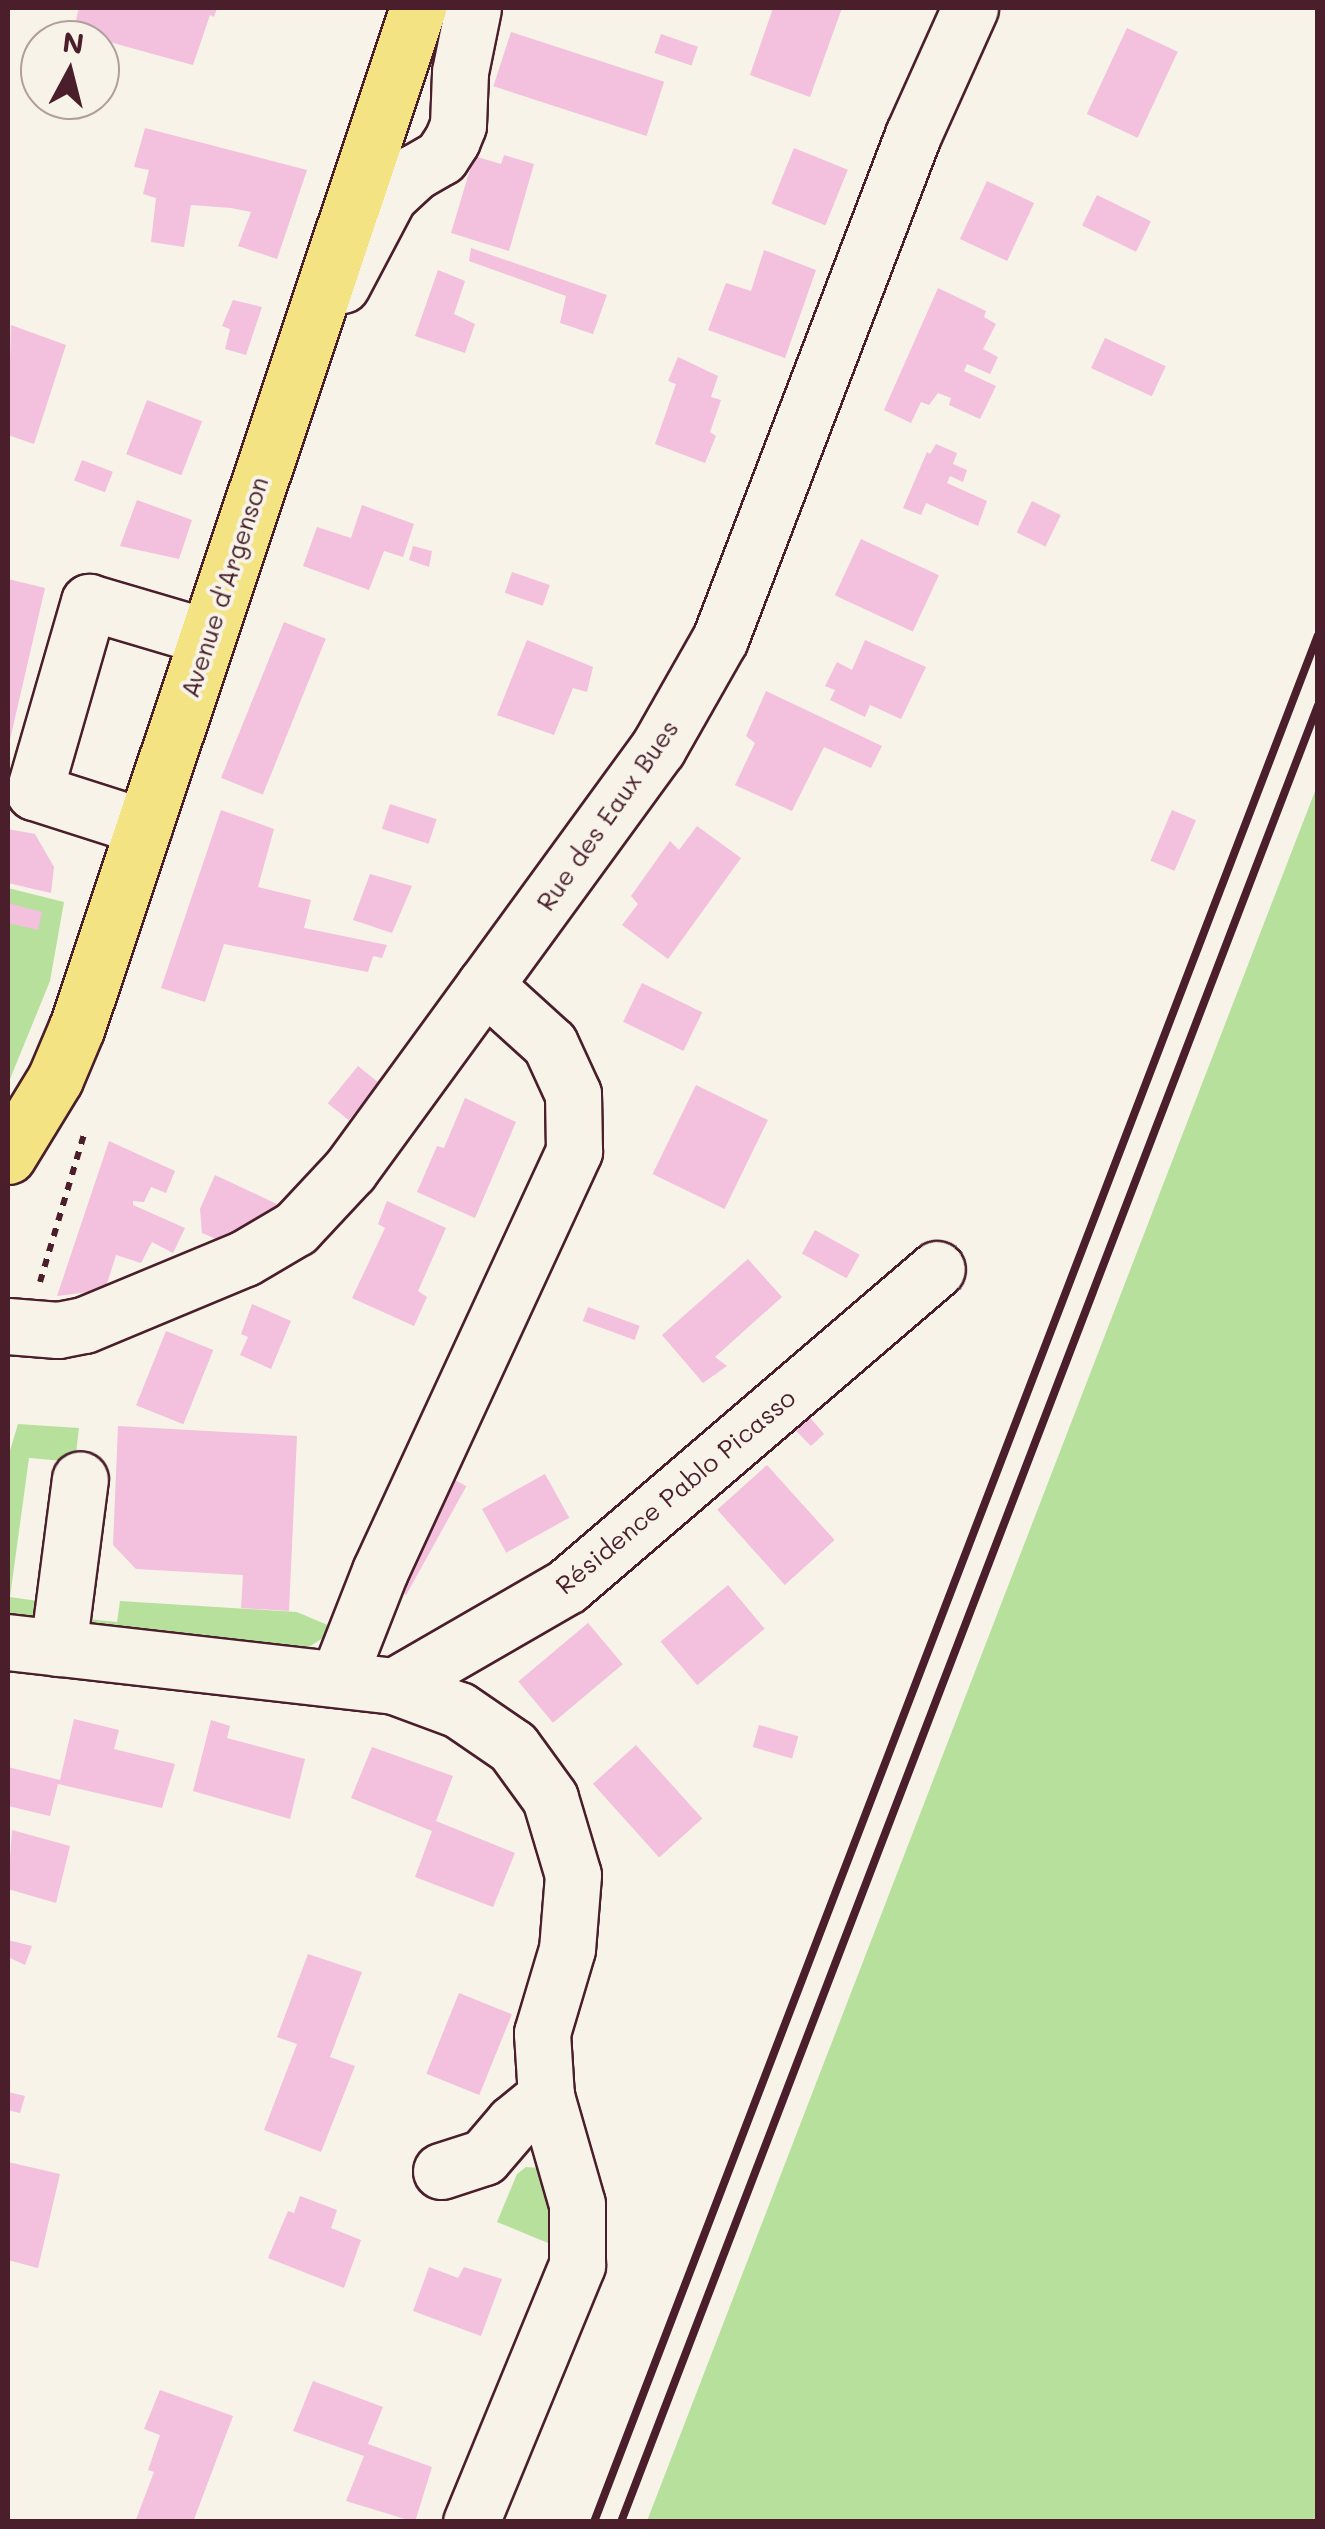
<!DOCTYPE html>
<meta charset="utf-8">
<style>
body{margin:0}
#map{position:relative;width:1325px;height:2529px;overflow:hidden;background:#f7f3e8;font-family:Mali,sans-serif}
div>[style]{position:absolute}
.green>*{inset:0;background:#b7e09c}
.building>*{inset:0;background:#f3c0dd;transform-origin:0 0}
.path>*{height:6px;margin-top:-3px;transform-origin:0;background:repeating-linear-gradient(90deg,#4a1f2b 0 8px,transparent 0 16px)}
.roads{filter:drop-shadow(2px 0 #4a1f2b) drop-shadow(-2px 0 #4a1f2b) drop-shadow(0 2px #4a1f2b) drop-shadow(0 -2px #4a1f2b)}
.minor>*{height:55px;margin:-27.5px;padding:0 27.5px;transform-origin:27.5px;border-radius:27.5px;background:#f7f3e8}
.major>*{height:55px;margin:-27.5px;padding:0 27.5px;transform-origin:27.5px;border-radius:27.5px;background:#f4e382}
.rail>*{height:8px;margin:-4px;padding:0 4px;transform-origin:4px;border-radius:4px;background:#4a1f2b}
span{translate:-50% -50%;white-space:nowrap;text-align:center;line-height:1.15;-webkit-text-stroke:8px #f7f3e8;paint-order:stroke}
.street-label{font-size:25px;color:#4a1f2b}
.frame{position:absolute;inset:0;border:10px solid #4a1f2b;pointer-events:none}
.north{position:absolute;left:20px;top:20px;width:100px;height:100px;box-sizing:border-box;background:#f7f3e8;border:2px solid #b29e9c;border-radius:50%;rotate:7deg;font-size:28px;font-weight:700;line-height:40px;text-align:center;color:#4a1f2b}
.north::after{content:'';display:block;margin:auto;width:35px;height:45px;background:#4a1f2b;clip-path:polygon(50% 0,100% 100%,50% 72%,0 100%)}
</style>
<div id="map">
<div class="green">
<i style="clip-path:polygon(1317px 786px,1317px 2521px,647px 2521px)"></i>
<i style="clip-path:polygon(8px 888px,64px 902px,50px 981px,8px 1084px)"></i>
<i style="clip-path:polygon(18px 1424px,79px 1428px,76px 1453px,64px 1461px,29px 1458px,10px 1597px,45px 1602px,42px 1624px,8px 1626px,8px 1457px)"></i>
<i style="clip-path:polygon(120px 1601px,297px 1612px,337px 1629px,298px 1654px,87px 1631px,88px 1619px,117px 1622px)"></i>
<i style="clip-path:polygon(526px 2167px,539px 2168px,565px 2250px,497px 2222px,517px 2174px)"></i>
</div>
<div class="building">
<i style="clip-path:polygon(79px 8px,217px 8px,214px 17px,210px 15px,193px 65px,73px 32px)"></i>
<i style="clip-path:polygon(773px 8px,842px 8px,810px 97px,750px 75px)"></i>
<i style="left:1127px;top:28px;width:56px;height:95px;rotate:25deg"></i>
<i style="left:511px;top:32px;width:161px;height:57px;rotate:18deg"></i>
<i style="left:661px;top:34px;width:39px;height:20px;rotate:19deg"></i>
<i style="clip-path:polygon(145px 128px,307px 170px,277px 259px,238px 246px,251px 212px,231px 208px,191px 205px,184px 247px,151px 242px,156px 198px,143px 194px,149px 170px,134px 167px)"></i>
<i style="left:794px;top:148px;width:58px;height:60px;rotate:22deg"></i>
<i style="clip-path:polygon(504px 155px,534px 164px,509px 251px,451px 233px,474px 156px,501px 164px)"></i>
<i style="left:987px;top:181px;width:52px;height:64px;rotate:25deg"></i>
<i style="left:1097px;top:195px;width:60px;height:34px;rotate:26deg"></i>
<i style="clip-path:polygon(471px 248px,607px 295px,593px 334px,560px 323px,566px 296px,469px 261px)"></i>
<i style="clip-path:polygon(764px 250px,816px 270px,785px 358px,708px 330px,726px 283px,751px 291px)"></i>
<i style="clip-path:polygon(438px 270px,465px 281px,454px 314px,475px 324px,465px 353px,415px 336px)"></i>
<i style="clip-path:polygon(938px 288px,986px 311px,984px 317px,996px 324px,983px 349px,998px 357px,990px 374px,967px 364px,964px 371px,996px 386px,980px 419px,949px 405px,951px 398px,938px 393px,929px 405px,921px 402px,911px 423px,884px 410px)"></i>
<i style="clip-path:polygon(233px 300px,262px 307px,246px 355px,225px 349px,230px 329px,222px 326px)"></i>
<i style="clip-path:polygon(11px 325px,66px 345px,34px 444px,8px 435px)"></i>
<i style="left:1105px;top:338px;width:67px;height:33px;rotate:25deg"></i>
<i style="clip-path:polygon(678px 357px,718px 376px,711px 397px,721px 400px,710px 432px,716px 436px,705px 463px,655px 444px,676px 384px,668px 381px)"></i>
<i style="left:147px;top:400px;width:59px;height:58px;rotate:21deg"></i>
<i style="clip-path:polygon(936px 444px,957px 453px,953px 464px,967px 470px,963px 482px,950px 476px,947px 483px,987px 501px,978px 526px,926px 503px,921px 515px,903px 508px,927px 452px,930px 454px)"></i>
<i style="left:82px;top:460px;width:33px;height:22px;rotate:21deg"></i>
<i style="clip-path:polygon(137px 500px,192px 520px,179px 559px,120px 546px)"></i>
<i style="left:1032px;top:501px;width:32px;height:35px;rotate:26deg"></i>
<i style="clip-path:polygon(362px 505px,414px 524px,403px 557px,384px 551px,369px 590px,303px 566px,317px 527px,351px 538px)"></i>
<i style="left:861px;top:539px;width:86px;height:62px;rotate:25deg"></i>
<i style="clip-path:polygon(413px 546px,432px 551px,429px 567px,409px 560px)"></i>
<i style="left:512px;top:572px;width:40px;height:22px;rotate:19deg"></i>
<i style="clip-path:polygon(8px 579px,45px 588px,9px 744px,8px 744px)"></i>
<i style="left:284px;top:622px;width:45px;height:168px;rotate:22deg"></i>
<i style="clip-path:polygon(527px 640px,593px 667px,587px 692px,573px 688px,554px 735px,497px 715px)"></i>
<i style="clip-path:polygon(865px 640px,926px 667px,901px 719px,870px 705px,865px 717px,830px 700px,835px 690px,825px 686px,837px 662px,852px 670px)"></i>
<i style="clip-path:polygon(766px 691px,882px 746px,871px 768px,824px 747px,792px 811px,735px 785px,755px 743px,746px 736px)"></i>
<i style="left:390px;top:804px;width:49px;height:26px;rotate:18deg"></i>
<i style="clip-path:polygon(221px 810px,274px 829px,258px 887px,311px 900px,304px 928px,387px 945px,382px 958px,373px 956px,368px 972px,224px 944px,205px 1002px,161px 988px)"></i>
<i style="left:1172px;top:810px;width:26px;height:55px;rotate:23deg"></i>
<i style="clip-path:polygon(697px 826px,741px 858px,668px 959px,622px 925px,638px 904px,631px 896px,670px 841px,679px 850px)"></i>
<i style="clip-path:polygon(8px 829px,35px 834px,54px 867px,51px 893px,8px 883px)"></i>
<i style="clip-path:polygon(370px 874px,412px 886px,392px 933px,353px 920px)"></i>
<i style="clip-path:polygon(8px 903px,42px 912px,38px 930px,8px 923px)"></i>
<i style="left:642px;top:983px;width:67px;height:43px;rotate:26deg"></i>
<i style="left:358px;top:1066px;width:27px;height:48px;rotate:39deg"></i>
<i style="left:696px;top:1085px;width:80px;height:99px;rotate:26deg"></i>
<i style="clip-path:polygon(465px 1098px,516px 1122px,475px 1218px,417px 1192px,437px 1146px,444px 1148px)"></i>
<i style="clip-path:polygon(109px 1141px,175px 1171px,166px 1193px,151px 1187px,144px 1202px,133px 1201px,133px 1205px,185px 1228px,173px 1253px,152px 1242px,141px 1263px,116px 1255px,105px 1290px,57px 1296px)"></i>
<i style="clip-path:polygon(215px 1175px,279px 1205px,226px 1243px,202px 1233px,200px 1209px)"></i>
<i style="clip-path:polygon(387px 1201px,446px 1228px,418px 1291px,427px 1297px,414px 1326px,352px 1298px,385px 1228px,378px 1224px)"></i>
<i style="left:815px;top:1230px;width:51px;height:27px;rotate:29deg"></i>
<i style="clip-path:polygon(748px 1259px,782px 1297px,715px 1357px,727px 1366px,703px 1383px,662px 1335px)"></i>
<i style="clip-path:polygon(252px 1304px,291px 1321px,271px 1369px,240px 1355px,248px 1337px,241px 1334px)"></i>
<i style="left:588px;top:1307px;width:55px;height:15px;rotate:20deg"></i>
<i style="left:166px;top:1331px;width:51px;height:80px;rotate:22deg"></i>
<i style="clip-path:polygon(802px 1408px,824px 1434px,811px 1446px,787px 1422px)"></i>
<i style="clip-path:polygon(118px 1426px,297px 1436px,289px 1611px,241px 1608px,243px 1575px,136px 1569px,113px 1545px)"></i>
<i style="left:767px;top:1465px;width:101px;height:67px;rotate:48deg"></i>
<i style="left:545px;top:1474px;width:50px;height:72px;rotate:61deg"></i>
<i style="left:448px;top:1476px;width:21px;height:124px;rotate:29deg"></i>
<i style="left:728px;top:1585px;width:57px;height:88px;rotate:50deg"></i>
<i style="left:588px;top:1623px;width:54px;height:91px;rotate:50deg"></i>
<i style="clip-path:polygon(74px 1719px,119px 1730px,114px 1749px,175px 1764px,162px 1808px,58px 1784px,50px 1816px,8px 1806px,8px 1767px,60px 1780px)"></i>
<i style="clip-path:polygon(211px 1720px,230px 1726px,227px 1738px,305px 1759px,290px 1819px,193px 1791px)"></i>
<i style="left:759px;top:1725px;width:41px;height:23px;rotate:16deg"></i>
<i style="left:636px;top:1745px;width:99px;height:58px;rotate:48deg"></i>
<i style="clip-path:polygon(372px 1747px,453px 1776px,436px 1821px,515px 1853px,493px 1907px,415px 1877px,432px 1831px,351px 1798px)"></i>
<i style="clip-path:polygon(12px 1830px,70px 1846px,56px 1903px,8px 1889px)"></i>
<i style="clip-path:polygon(8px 1940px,32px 1946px,25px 1965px,8px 1957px)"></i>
<i style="clip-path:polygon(308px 1954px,362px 1972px,330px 2057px,355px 2066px,321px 2152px,264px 2130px,297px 2044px,277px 2037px)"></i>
<i style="left:459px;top:1993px;width:57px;height:87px;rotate:22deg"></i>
<i style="clip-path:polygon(8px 2092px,25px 2096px,20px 2113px,8px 2110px)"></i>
<i style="clip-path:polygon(8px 2162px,60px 2174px,38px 2268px,8px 2260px)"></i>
<i style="clip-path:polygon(300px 2196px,337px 2210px,331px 2228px,361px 2240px,344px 2288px,268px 2258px,288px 2211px,294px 2213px)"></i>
<i style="clip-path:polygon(429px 2267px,458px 2278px,464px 2267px,502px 2279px,481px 2336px,413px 2311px)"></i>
<i style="clip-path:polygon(313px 2381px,383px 2407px,368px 2444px,432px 2467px,415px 2522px,346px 2501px,364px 2456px,293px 2431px)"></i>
<i style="clip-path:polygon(160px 2390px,233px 2416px,193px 2522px,135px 2522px,154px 2472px,148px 2470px,160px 2435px,144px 2429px)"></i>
</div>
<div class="path">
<i style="left:40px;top:1282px;width:158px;rotate:-73.4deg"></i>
</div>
<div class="roads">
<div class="minor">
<i style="left:342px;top:285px;width:101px;rotate:-62.2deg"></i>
<i style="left:389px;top:196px;width:35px;rotate:-43deg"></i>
<i style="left:415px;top:172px;width:30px;rotate:-30deg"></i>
<i style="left:441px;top:157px;width:20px;rotate:-57deg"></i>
<i style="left:452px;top:140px;width:16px;rotate:-68deg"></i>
<i style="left:458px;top:125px;width:53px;rotate:-87.8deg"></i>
<i style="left:460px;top:72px;width:65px;rotate:-78.5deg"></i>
<i style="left:144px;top:827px;width:115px;rotate:-162.3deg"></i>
<i style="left:34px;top:792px;width:198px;rotate:-73.9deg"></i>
<i style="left:89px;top:602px;width:123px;rotate:16.5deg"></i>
<i style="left:8px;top:1326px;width:50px;rotate:4.6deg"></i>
<i style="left:58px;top:1330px;width:26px;rotate:-11deg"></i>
<i style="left:84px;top:1325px;width:174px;rotate:-22.6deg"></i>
<i style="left:245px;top:1258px;width:59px;rotate:-30.5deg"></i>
<i style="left:296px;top:1228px;width:79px;rotate:-47deg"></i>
<i style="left:350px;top:1170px;width:229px;rotate:-53.9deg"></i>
<i style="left:485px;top:985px;width:293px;rotate:-53.9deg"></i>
<i style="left:658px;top:748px;width:125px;rotate:-60.4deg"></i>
<i style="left:720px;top:639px;width:540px;rotate:-69.05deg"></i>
<i style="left:913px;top:135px;width:139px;rotate:-65.8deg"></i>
<i style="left:8px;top:1642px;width:388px;rotate:6.5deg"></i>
<i style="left:394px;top:1686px;width:200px;rotate:-30deg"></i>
<i style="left:567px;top:1586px;width:487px;rotate:-40.6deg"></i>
<i style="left:58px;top:1648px;width:170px;rotate:-82.6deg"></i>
<i style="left:338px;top:1678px;width:115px;rotate:-68.6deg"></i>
<i style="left:380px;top:1571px;width:463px;rotate:-65.2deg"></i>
<i style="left:574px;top:1151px;width:57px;rotate:-91deg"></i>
<i style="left:573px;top:1094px;width:55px;rotate:-114.7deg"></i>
<i style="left:550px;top:1044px;width:88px;rotate:-137.8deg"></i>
<i style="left:394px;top:1686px;width:69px;rotate:20.3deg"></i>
<i style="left:459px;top:1710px;width:65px;rotate:34.4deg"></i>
<i style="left:513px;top:1747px;width:63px;rotate:54deg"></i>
<i style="left:550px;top:1798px;width:80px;rotate:73.4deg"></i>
<i style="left:573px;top:1875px;width:74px;rotate:94.6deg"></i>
<i style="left:567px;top:1949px;width:88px;rotate:106.6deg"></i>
<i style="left:542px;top:2033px;width:63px;rotate:86.4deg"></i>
<i style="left:546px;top:2096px;width:112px;rotate:74deg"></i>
<i style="left:577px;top:2204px;width:61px;rotate:90deg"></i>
<i style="left:577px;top:2265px;width:278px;rotate:112.4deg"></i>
<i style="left:441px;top:2171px;width:45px;rotate:-18deg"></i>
<i style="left:484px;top:2157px;width:45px;rotate:-49.5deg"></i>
<i style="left:513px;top:2123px;width:43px;rotate:-39.3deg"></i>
</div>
<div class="major">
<i style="left:8px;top:1156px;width:90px;rotate:-58.6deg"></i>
<i style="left:55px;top:1079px;width:56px;rotate:-67.1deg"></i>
<i style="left:77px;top:1027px;width:1075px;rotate:-71.5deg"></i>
</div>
</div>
<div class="rail">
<i style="left:594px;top:2522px;width:2021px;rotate:-69.01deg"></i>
<i style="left:621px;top:2522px;width:1946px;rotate:-69.01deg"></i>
</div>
<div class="street-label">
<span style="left:224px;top:587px;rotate:-72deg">Avenue d'Argenson</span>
<span style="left:607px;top:815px;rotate:-55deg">Rue des Eaux Bues</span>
<span style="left:675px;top:1491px;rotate:-40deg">Résidence Pablo Picasso</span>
</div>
<div class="frame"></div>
<div class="north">N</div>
</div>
